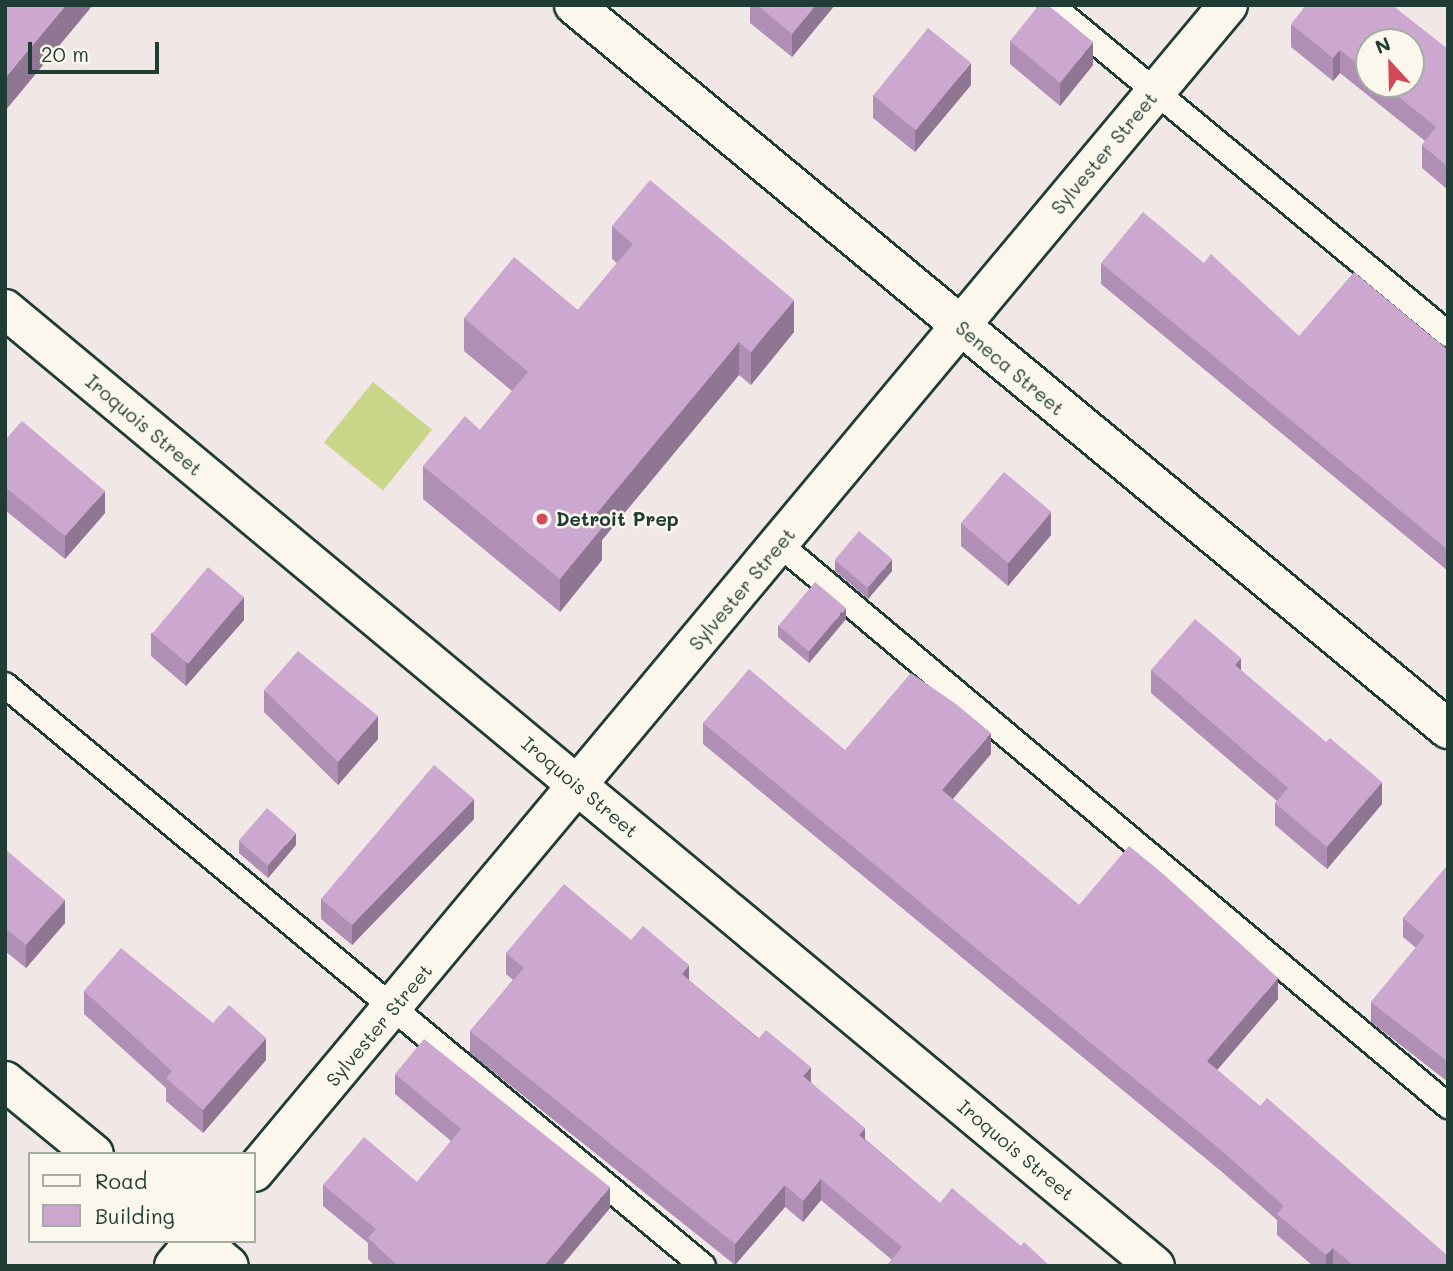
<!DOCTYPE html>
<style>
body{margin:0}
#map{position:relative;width:1453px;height:1271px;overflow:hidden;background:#f2e7e7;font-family:Mali,sans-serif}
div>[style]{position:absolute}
.green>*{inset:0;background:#c9d689;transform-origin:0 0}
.roads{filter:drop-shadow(2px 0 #1f3d34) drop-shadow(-2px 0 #1f3d34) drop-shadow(0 2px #1f3d34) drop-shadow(0 -2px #1f3d34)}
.lane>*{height:24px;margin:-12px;padding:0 12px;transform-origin:12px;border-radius:12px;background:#fbf7ec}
.street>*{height:38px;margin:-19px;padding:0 19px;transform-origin:19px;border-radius:19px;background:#fbf7ec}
.wall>*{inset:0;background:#af90b4}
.shaded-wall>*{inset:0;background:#8f7692}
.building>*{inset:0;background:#cca8d1;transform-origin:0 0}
.dots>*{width:19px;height:19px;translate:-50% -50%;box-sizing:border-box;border:4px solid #fbf7ec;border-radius:50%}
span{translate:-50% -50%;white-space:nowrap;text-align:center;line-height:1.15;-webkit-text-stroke:5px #fbf7ec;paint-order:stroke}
.street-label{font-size:19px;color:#1f3d34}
.poi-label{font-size:19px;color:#1f3d34;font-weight:700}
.left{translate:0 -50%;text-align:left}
.frame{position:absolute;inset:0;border:7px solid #1f3d34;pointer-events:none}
.legend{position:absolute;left:28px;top:1152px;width:228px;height:91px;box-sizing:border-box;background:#fbf7ec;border:2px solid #a3ada2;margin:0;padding:9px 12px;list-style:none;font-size:21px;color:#1f3d34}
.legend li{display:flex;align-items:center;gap:14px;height:35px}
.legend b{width:35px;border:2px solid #a3ada2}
.north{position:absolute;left:1355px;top:28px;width:70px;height:70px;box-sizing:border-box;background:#fbf7ec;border:2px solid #a3ada2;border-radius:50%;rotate:338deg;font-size:19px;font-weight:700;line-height:28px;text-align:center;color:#1f3d34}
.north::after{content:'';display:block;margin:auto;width:24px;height:32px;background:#d1495b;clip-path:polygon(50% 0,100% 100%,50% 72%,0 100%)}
.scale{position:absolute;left:28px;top:42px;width:131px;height:32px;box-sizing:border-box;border:4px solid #1f3d34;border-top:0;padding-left:9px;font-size:21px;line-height:24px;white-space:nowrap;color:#1f3d34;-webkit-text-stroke:5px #fbf7ec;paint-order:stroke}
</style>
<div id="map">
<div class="green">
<i style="left:373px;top:382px;width:76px;height:78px;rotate:39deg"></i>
</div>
<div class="roads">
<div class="lane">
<i style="left:1051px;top:5px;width:516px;rotate:39.65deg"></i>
<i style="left:779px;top:544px;width:874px;rotate:40.03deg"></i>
<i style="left:5px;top:685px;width:908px;rotate:39.77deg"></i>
</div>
<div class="street">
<i style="left:574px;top:5px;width:1135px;rotate:39.64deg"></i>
<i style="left:5px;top:309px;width:1496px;rotate:39.77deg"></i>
<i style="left:5px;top:1081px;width:115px;rotate:39.4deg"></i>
<i style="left:254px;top:1172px;width:1520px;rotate:-50.15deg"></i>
<i style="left:200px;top:1241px;width:38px;rotate:41deg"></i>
<i style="left:174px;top:1266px;width:33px;rotate:-50deg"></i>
</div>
</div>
<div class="wall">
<i style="clip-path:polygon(750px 5px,835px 5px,792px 57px,750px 23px)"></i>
<i style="clip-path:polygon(evenodd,1291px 24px,1433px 39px,1448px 49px,1448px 190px,1422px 168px,1422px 145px,1425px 141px,1340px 73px,1333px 81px,1291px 47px,1291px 24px,1369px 42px,1411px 84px,1369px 84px,1369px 42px)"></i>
<i style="clip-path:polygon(1010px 41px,1093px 65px,1060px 106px,1010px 64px)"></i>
<i style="clip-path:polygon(971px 85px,915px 152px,873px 118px,873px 95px)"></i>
<i style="clip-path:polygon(612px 226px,794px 332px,751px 385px,739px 375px,602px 540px,602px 560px,560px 612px,423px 499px,423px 466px,480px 430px,512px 391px,464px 351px,464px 318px,578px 310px,617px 263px,612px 259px)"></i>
<i style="clip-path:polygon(1101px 263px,1204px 263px,1299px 336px,1448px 350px,1448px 571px,1101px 284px)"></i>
<i style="clip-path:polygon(5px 440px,105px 513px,65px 559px,5px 510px)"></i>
<i style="clip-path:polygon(961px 523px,1051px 535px,1008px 586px,961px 546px)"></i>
<i style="clip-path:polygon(835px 560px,892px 571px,868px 599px,835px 571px)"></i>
<i style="clip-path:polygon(846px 619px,809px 663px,778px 637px,778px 625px)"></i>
<i style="clip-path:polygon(244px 620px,186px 686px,151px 656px,151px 633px)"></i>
<i style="clip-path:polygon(1151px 670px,1241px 670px,1382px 804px,1327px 869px,1275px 825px,1275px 803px,1277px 801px,1151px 693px)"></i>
<i style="clip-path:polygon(264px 690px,378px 739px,338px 785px,264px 712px)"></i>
<i style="clip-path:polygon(703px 723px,845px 750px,991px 754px,953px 799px,1079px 905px,1278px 999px,1217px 1070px,1448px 1266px,1313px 1266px,1277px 1235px,1277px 1220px,1222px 1172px,703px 744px)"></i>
<i style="clip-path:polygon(474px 819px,352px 945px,321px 919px,321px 899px)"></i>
<i style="clip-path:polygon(239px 841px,296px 845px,268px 878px,239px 853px)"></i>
<i style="clip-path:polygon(5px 849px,65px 923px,26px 968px,5px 951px)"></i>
<i style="clip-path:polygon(1448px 865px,1448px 1082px,1371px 1022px,1371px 1002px,1416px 948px,1403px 937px,1403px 918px)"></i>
<i style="clip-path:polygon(631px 940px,689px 980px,811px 1082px,865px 1139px,940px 1203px,1021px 1246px,1050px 1266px,887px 1266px,892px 1260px,821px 1200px,803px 1222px,785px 1207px,735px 1265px,470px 1053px,470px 1031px,513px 980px,506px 974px,506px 953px)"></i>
<i style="clip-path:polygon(84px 991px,213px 1023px,266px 1060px,203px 1133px,166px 1101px,166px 1088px,84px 1014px)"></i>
<i style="clip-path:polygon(395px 1074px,610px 1208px,562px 1266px,375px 1266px,368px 1259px,368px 1243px,323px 1206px,323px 1185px,417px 1182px,451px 1141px,395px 1094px)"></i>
</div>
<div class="shaded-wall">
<i style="clip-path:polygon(66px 5px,93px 5px,5px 111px,5px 78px)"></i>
<i style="clip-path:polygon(816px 5px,835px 5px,792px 57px,792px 34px)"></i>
<i style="clip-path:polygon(1093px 42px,1093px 65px,1060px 106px,1060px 83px)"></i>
<i style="clip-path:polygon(1340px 50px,1340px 73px,1333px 81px,1333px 58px)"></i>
<i style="clip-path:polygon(971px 63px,971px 85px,915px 152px,915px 129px)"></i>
<i style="clip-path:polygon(794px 300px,794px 332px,751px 385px,751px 352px)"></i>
<i style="clip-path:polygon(739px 342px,739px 375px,602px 540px,602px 560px,560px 612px,560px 579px,592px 519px)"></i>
<i style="clip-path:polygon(105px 491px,105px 513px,65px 559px,65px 536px)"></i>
<i style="clip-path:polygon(1051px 512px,1051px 535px,1008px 586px,1008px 563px)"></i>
<i style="clip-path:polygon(892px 559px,892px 571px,868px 599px,868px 588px)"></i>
<i style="clip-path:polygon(7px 595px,7px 607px,5px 609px,5px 597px)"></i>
<i style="clip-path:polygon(244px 597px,244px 620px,186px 686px,186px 663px)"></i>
<i style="clip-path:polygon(846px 608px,846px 619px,809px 663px,809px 651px)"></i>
<i style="clip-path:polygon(1241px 658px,1241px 681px,1235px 665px)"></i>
<i style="clip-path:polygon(378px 716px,378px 739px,338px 785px,338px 762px)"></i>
<i style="clip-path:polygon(991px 733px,991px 754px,942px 811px,942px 790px)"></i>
<i style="clip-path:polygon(1382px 782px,1382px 804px,1327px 869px,1327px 847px)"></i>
<i style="clip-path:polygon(474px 799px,474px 819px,352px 945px,352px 925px)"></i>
<i style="clip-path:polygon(296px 833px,296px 845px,268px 878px,268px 866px)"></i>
<i style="clip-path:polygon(65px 900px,65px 923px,26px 968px,26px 945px)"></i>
<i style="clip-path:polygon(689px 965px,689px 986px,682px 974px)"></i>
<i style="clip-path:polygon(1278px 978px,1278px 999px,1207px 1082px,1207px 1061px)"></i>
<i style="clip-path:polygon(266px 1038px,266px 1060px,203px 1133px,203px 1110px)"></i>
<i style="clip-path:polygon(811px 1067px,811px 1088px,803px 1076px)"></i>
<i style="clip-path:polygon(865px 1128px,865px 1149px,859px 1135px)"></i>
<i style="clip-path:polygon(821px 1179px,821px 1200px,803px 1222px,803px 1201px)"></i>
<i style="clip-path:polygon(785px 1185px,785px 1207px,735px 1265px,735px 1244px)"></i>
<i style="clip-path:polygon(610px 1187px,610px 1208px,561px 1266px,544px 1266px)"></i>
<i style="clip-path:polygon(1333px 1248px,1333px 1266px,1326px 1266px,1326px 1255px)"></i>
</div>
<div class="building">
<i style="clip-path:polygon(5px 5px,66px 5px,5px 78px)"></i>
<i style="clip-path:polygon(757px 5px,816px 5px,792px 34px)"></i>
<i style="clip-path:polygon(1039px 5px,1048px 5px,1093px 42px,1060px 83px,1010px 41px)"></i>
<i style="clip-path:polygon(1306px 5px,1392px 5px,1448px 49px,1448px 167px,1422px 145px,1436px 127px,1383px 84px,1411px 84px,1411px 42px,1369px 42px,1369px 73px,1340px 50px,1333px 58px,1291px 24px)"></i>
<i style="left:928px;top:28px;width:55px;height:87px;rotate:39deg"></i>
<i style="clip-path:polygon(650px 180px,794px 300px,751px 352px,739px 342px,592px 519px,602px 528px,560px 579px,423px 466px,465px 416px,480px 430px,528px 372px,464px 318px,514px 257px,578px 310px,633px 244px,612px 226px)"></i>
<i style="clip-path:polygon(1143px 212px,1204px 263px,1211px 254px,1299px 336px,1354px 272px,1448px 350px,1448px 550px,1101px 263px)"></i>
<i style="clip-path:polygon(22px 421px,105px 491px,65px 536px,5px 487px,5px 440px)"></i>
<i style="left:1004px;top:472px;width:62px;height:67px;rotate:40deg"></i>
<i style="left:859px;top:531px;width:43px;height:38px;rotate:40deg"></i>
<i style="left:208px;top:567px;width:47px;height:87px;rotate:40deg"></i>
<i style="left:815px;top:582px;width:40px;height:57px;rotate:40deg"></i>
<i style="clip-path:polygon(1195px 619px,1241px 658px,1235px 665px,1326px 742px,1330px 738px,1382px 782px,1327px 847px,1275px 803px,1288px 788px,1151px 670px)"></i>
<i style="clip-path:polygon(298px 651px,378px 716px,338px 762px,264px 690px)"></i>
<i style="clip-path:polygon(749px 669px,845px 750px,911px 673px,956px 704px,991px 733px,942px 790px,1079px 905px,1129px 846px,1162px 873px,1278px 978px,1207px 1061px,1260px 1106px,1267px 1098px,1448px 1256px,1448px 1266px,1354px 1266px,1333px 1248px,1326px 1255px,1277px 1214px,1284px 1206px,1222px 1151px,703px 723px)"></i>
<i style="clip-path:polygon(434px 765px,474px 799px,352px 925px,321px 899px)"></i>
<i style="left:267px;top:808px;width:38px;height:43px;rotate:41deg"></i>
<i style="clip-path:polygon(5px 849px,65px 900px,26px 945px,5px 928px)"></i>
<i style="clip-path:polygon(1448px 865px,1448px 1062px,1371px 1002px,1425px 936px,1403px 918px)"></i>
<i style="clip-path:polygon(564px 884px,631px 940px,643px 926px,689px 965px,682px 974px,758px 1039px,766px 1030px,811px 1067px,803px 1076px,865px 1128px,859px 1135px,940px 1203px,952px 1188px,1021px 1246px,1024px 1242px,1050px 1266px,889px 1266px,887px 1265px,902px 1247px,821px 1179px,803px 1201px,785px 1185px,735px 1244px,470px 1031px,524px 968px,506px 953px)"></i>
<i style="clip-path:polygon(121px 948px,213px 1023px,229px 1005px,266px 1038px,203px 1110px,166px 1078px,172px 1071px,84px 991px)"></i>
<i style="clip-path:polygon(424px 1039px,610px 1187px,544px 1266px,398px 1266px,368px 1238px,376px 1229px,323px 1185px,364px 1137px,417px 1182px,461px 1129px,395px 1074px)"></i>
</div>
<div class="dots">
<i style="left:542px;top:519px;background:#d1495b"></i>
</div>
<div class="street-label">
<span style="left:1104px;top:153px;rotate:-50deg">Sylvester Street</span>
<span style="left:1010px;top:368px;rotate:40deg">Seneca Street</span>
<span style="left:144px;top:425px;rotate:40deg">Iroquois Street</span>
<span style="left:742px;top:589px;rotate:-50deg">Sylvester Street</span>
<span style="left:580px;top:787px;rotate:40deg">Iroquois Street</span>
<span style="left:379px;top:1025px;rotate:-50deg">Sylvester Street</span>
<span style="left:1016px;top:1150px;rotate:40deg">Iroquois Street</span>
</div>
<div class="poi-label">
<span class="left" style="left:556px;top:519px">Detroit Prep</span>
</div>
<div class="frame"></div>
<ul class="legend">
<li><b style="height:9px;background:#fbf7ec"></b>Road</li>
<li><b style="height:19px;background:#cca8d1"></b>Building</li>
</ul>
<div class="north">N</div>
<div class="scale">20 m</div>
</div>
